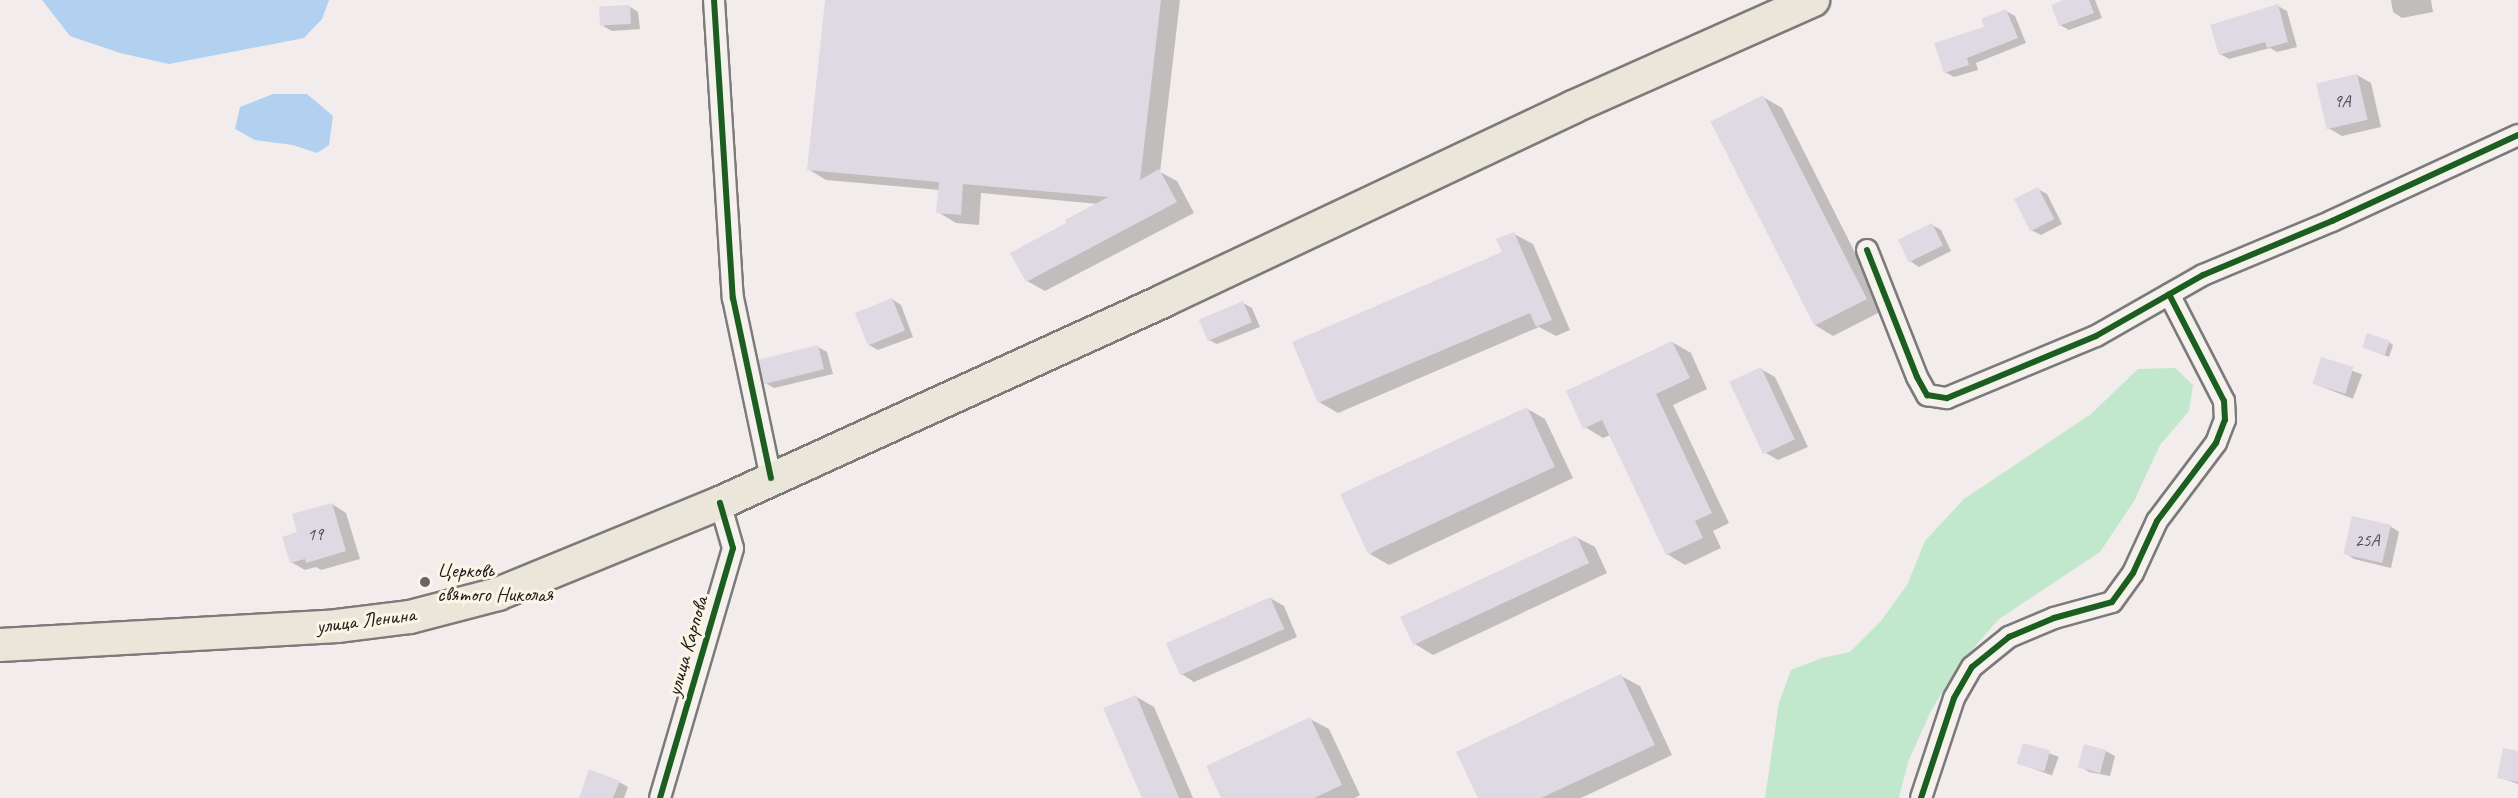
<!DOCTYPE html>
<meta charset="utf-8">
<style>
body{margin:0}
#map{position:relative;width:2518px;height:798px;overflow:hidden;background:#f2edec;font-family:Caveat,sans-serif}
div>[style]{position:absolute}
.green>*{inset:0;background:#c1e7cc}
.water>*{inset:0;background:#b2d0ef}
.shadow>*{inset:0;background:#0003;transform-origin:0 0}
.building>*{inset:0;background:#dfd9e3;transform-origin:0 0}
.roads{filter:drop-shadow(2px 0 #7c7a7a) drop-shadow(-2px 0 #7c7a7a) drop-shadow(0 2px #7c7a7a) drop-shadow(0 -2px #7c7a7a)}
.minor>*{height:20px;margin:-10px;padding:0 10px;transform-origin:10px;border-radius:10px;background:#f5f1ec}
.primary>*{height:32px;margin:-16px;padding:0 16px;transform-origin:16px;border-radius:16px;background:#ebe6da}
.cycleway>*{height:6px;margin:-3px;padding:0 3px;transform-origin:3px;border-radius:3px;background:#1b5e20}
.dots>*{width:16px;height:16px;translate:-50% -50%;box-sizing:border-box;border:3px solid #fcf5e5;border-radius:50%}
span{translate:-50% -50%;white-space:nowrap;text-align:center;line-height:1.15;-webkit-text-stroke:6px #fcf5e5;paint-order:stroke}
.number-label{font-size:18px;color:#4f4d50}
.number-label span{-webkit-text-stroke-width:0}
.poi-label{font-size:21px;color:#1c1c1c}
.left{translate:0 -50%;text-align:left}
.street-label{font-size:21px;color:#1c1c1c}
</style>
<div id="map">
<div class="green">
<i style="clip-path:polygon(2175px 368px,2193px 385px,2189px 411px,2160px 445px,2134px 501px,2100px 552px,1999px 619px,1958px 666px,1931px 711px,1908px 762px,1899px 798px,1765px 798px,1779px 703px,1791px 670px,1822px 658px,1850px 652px,1881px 621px,1907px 585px,1925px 541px,1964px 499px,2091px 414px,2138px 369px)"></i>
</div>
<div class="water">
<i style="clip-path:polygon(42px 0,329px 0,322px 19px,304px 38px,169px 64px,120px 53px,70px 36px)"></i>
<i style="clip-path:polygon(273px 94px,307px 94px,333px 116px,329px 145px,317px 153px,293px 145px,255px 140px,235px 129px,240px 107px)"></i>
</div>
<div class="shadow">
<i style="clip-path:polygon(826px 0,1180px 0,1160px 172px,1177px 181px,1194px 213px,1045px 291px,1027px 281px,1068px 224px,1098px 204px,981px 193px,979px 225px,956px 223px,938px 212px,940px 190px,826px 180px,808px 169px)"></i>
<i style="clip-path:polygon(2068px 0,2095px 0,2102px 18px,2069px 30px,2060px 25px)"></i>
<i style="clip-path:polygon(2391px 0,2431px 0,2433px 12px,2402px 18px,2393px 12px)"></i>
<i style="clip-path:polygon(629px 6px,638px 12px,640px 29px,612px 31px,603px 26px)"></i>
<i style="clip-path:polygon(2278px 6px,2287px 11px,2297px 47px,2277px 52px,2270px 48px,2229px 59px,2220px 54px)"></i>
<i style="clip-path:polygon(2006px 11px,2015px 16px,2026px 43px,1976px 63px,1978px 70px,1954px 77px,1945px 72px)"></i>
<i style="clip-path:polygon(2357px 75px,2371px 83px,2381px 127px,2342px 136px,2328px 128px)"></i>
<i style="clip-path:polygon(1763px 97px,1782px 108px,1884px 310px,1833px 336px,1815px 325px)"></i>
<i style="clip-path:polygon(2038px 189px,2047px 194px,2062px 224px,2041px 235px,2031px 230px)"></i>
<i style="clip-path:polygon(1932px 225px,1941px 230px,1951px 251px,1919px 267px,1910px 261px)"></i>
<i style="clip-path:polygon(1514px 234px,1533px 244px,1570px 330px,1556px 336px,1539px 327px,1338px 413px,1319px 402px,1504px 253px)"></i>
<i style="clip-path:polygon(892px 299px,901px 305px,913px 337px,878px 350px,869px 345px)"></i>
<i style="clip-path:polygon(1243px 303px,1252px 308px,1260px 327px,1217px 344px,1207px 339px)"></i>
<i style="clip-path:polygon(1672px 342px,1691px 353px,1707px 389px,1673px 405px,1729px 523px,1713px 531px,1721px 548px,1685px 565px,1667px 554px,1610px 435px,1603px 438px,1585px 427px)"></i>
<i style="clip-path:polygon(2389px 342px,2393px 345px,2389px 357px,2368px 349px)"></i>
<i style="clip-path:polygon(818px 347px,827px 352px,833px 374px,774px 388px,765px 383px)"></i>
<i style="left:2322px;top:359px;width:43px;height:26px;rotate:21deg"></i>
<i style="clip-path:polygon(1761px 369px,1775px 377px,1808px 447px,1778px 460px,1764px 452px)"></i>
<i style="clip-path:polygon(1526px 408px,1545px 419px,1573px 478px,1389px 565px,1370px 554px)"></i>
<i style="clip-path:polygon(332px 504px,346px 513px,360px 559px,321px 570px,316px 567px,305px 570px,291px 562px,299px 533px)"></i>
<i style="clip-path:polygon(2390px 526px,2399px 532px,2391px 568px,2354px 559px,2345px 553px)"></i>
<i style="clip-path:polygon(1576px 537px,1595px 547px,1607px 573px,1433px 655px,1415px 644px)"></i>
<i style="clip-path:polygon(1270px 598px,1284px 606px,1297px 637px,1194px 682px,1180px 673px)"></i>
<i style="clip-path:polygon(1621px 676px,1640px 686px,1672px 755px,1581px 798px,1480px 798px)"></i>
<i style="clip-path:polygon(1135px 696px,1154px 707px,1193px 798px,1143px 798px)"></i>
<i style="clip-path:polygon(1310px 719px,1329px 729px,1360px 795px,1355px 798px,1223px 798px)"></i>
<i style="left:2024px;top:744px;width:37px;height:20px;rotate:20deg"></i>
<i style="clip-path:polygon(2085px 746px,2106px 751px,2115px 756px,2110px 776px,2089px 772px,2080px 766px)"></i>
<i style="clip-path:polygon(2518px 752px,2518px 784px,2499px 777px)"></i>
<i style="clip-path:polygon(619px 782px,628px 787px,624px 798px,581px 798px)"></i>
</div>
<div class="building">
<i style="clip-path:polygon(825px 0,1161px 0,1140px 180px,1159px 169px,1177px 202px,1026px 282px,1010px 253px,1066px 223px,1065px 220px,1108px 197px,963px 184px,961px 215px,936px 213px,939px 182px,807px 170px)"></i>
<i style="clip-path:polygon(2064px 0,2089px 0,2094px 13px,2059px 26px,2051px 5px)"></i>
<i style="clip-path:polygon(2278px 4px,2288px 42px,2267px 48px,2265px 42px,2219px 55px,2210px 25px)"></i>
<i style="left:630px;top:5px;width:19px;height:31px;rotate:87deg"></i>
<i style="clip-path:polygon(2006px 9px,2018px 38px,1967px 58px,1969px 65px,1944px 73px,1934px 43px,1984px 27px,1981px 19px)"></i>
<i style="left:2357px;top:74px;width:47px;height:42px;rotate:77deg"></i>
<i style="left:1763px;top:95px;width:229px;height:59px;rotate:63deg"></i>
<i style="left:2038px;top:187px;width:36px;height:27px;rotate:63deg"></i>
<i style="left:1932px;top:223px;width:25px;height:38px;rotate:64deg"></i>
<i style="clip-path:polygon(1514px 232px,1552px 320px,1536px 327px,1530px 313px,1318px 403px,1292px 342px,1502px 252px,1496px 239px)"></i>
<i style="left:892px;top:298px;width:35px;height:40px;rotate:68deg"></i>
<i style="left:1243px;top:301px;width:23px;height:48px;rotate:67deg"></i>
<i style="left:2367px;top:333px;width:24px;height:15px;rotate:19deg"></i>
<i style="clip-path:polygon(1672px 341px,1690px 378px,1656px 394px,1712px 513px,1695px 521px,1703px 538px,1666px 555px,1602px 420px,1583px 429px,1566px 391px)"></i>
<i style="left:818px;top:345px;width:25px;height:62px;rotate:76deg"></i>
<i style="left:2321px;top:357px;width:34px;height:28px;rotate:17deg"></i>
<i style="left:1761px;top:367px;width:80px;height:35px;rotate:65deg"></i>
<i style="left:1527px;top:407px;width:66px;height:206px;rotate:65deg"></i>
<i style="clip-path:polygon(332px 503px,346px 551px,306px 563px,305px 559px,290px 563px,282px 537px,297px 532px,292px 514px)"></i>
<i style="left:2352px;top:516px;width:40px;height:39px;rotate:13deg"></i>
<i style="left:1576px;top:535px;width:31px;height:194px;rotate:65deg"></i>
<i style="left:1270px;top:597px;width:35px;height:114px;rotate:66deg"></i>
<i style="clip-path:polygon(1621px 674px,1655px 745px,1541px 798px,1478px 798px,1456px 752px)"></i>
<i style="clip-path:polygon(1136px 695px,1179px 798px,1142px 798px,1103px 708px)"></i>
<i style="clip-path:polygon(1310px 717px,1342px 785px,1314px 798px,1221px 798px,1206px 766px)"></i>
<i style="left:2023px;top:743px;width:28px;height:22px;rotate:15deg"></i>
<i style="left:2084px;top:744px;width:23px;height:24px;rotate:15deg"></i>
<i style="clip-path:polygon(2503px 748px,2518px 751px,2518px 782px,2497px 778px)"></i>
<i style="clip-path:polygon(589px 769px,620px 781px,613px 798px,579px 798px)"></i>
</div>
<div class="roads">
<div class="minor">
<i style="left:714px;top:0;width:299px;rotate:86.4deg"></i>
<i style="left:733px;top:298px;width:184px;rotate:78.1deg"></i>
<i style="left:1867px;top:250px;width:136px;rotate:68.5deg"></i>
<i style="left:1917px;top:377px;width:21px;rotate:61deg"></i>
<i style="left:1927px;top:395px;width:20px;rotate:9deg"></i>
<i style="left:1947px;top:398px;width:161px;rotate:-22.6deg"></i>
<i style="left:2096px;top:336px;width:123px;rotate:-29.7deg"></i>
<i style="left:2203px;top:275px;width:140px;rotate:-22.7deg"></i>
<i style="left:2332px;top:221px;width:205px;rotate:-24.8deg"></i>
<i style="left:660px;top:798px;width:260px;rotate:-73.7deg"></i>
<i style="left:733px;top:548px;width:47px;rotate:-106.1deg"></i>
<i style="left:1921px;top:798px;width:105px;rotate:-71.7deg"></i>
<i style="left:1954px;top:698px;width:36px;rotate:-60deg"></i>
<i style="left:1972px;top:667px;width:48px;rotate:-39deg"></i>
<i style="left:2009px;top:637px;width:49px;rotate:-22.9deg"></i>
<i style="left:2054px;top:618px;width:60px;rotate:-15.4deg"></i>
<i style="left:2112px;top:602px;width:36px;rotate:-54deg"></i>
<i style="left:2133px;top:573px;width:57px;rotate:-65.2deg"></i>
<i style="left:2157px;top:521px;width:98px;rotate:-52.9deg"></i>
<i style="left:2216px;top:443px;width:25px;rotate:-69deg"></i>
<i style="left:2225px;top:420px;width:19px;rotate:-93deg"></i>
<i style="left:2224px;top:401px;width:120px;rotate:-117.2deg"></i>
</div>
<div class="primary">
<i style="left:0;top:645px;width:338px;rotate:-3.2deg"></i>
<i style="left:337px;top:626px;width:74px;rotate:-7deg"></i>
<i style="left:410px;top:617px;width:91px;rotate:-14.6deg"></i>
<i style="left:498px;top:594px;width:240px;rotate:-22.3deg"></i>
<i style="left:720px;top:503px;width:489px;rotate:-24.5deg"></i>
<i style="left:1165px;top:300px;width:451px;rotate:-25.3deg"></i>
<i style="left:1573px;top:107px;width:263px;rotate:-24deg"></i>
</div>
</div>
<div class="cycleway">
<i style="left:714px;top:0;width:299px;rotate:86.4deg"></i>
<i style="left:733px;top:298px;width:184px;rotate:78.1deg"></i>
<i style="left:1867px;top:250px;width:136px;rotate:68.5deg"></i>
<i style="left:1917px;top:377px;width:21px;rotate:61deg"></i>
<i style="left:1927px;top:395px;width:20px;rotate:9deg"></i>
<i style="left:1947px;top:398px;width:161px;rotate:-22.6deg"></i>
<i style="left:2096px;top:336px;width:123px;rotate:-29.7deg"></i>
<i style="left:2203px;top:275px;width:140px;rotate:-22.7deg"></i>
<i style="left:2332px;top:221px;width:205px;rotate:-24.8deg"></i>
<i style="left:660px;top:798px;width:260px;rotate:-73.7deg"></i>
<i style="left:733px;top:548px;width:47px;rotate:-106.1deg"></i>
<i style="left:1921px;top:798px;width:105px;rotate:-71.7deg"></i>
<i style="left:1954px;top:698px;width:36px;rotate:-60deg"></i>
<i style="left:1972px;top:667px;width:48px;rotate:-39deg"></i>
<i style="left:2009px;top:637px;width:49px;rotate:-22.9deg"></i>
<i style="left:2054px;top:618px;width:60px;rotate:-15.4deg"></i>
<i style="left:2112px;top:602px;width:36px;rotate:-54deg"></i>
<i style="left:2133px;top:573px;width:57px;rotate:-65.2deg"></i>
<i style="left:2157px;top:521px;width:98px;rotate:-52.9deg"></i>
<i style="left:2216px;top:443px;width:25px;rotate:-69deg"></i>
<i style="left:2225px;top:420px;width:19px;rotate:-93deg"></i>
<i style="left:2224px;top:401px;width:120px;rotate:-117.2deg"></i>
</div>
<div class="dots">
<i style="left:425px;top:582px;background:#676565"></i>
</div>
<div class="number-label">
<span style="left:2342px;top:101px">9А</span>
<span style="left:315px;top:534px">19</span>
<span style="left:2367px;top:540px">25А</span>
</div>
<div class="poi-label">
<span class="left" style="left:437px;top:582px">Церковь<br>святого Николая</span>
</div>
<div class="street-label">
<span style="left:366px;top:620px;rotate:-7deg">улица Ленина</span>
<span style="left:687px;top:646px;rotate:-74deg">улица Карпова</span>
</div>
</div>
